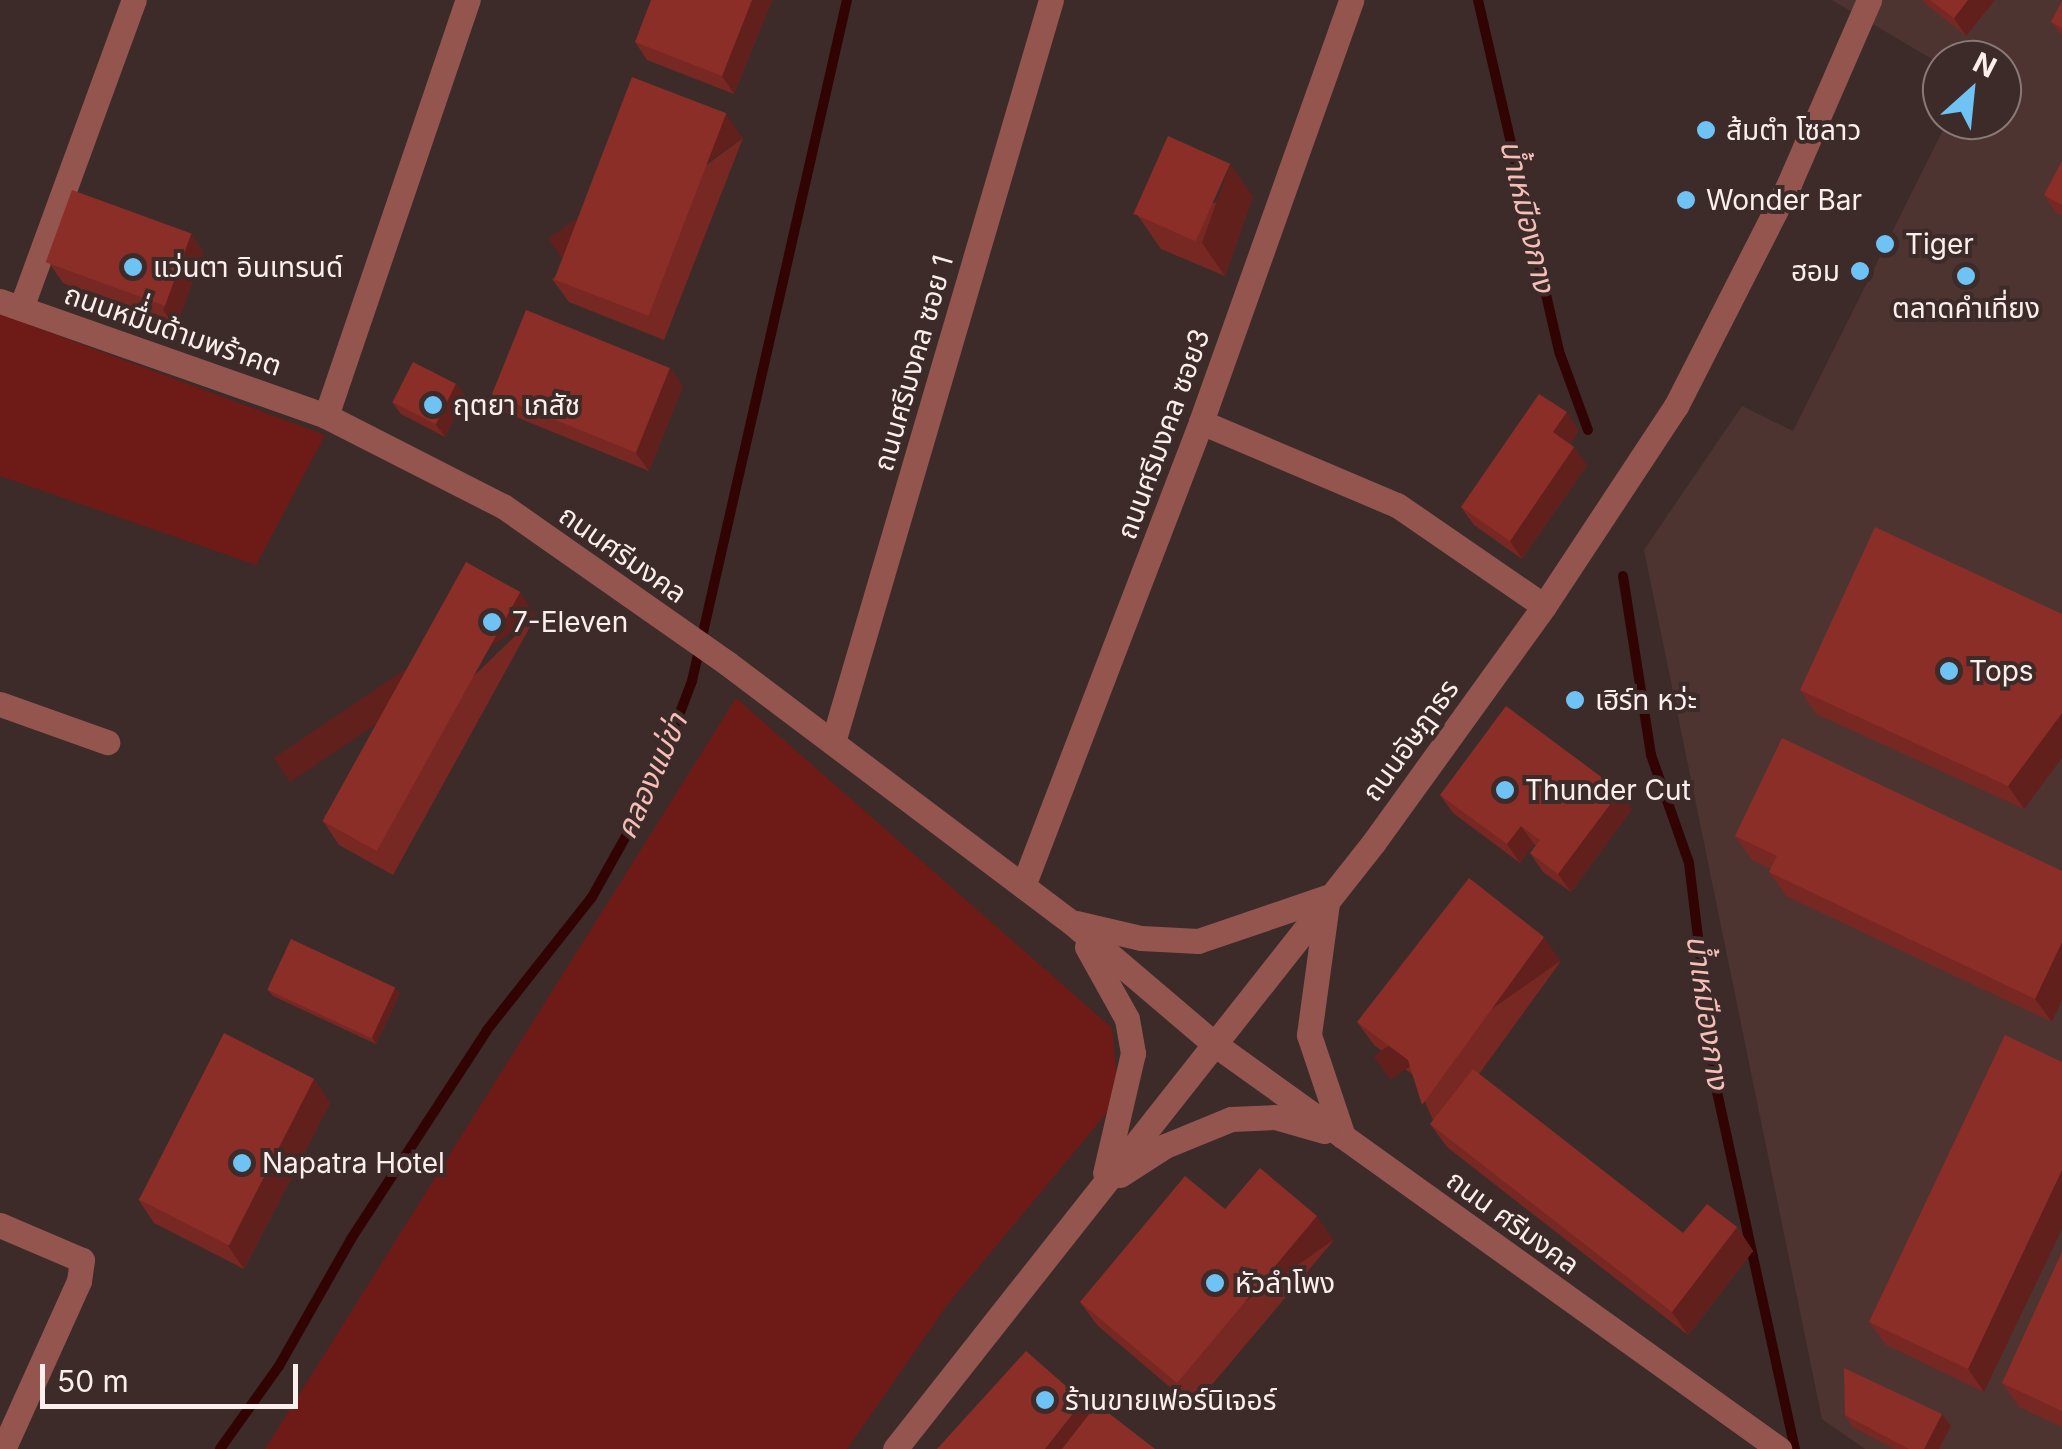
<!DOCTYPE html>
<meta charset="utf-8">
<style>
body{margin:0}
#map{position:relative;width:2062px;height:1449px;overflow:hidden;background:#3d2b29;font-family:Inter,"Noto Sans Thai",sans-serif}
div>[style]{position:absolute}
.built>*{inset:0;background:#4d3431}
.green>*{inset:0;background:#6e1a17}
.stream>*{height:10px;margin:-5px;padding:0 5px;transform-origin:5px;border-radius:5px;background:#320303}
.minor>*{height:25px;margin:-12.5px;padding:0 12.5px;transform-origin:12.5px;border-radius:12.5px;background:#93554e}
.tertiary>*{height:25px;margin:-12.5px;padding:0 12.5px;transform-origin:12.5px;border-radius:12.5px;background:#93554e}
.wall>*{inset:0;background:#782822}
.shaded-wall>*{inset:0;background:#61201c;transform-origin:0 0}
.building>*{inset:0;background:#8b2e28;transform-origin:0 0}
.dots>*{width:28px;height:28px;translate:-50% -50%;box-sizing:border-box;border:5px solid #3d2b29;border-radius:50%}
span{translate:-50% -50%;white-space:nowrap;text-align:center;line-height:1.15;-webkit-text-stroke:8px #3d2b29;paint-order:stroke}
.poi-label{font-size:28px;color:#fbefed}
.left{translate:0 -50%;text-align:left}
.right{translate:-100% -50%;text-align:right}
.street-label{font-size:28px;color:#fbefed}
.water-label{font-size:30px;color:#f5bfb8;font-style:italic}
.north{position:absolute;left:1922px;top:40px;width:100px;height:100px;box-sizing:border-box;background:#3d2b29;border:2px solid #897977;border-radius:50%;rotate:27deg;font-size:28px;font-weight:700;line-height:40px;text-align:center;color:#fbefed}
.north::after{content:'';display:block;margin:auto;width:35px;height:45px;background:#6fc2f4;clip-path:polygon(50% 0,100% 100%,50% 72%,0 100%)}
.scale{position:absolute;left:40px;top:1364px;width:258px;height:45px;box-sizing:border-box;border:5px solid #fbefed;border-top:0;padding-left:12px;font-size:30px;line-height:35px;white-space:nowrap;color:#fbefed;-webkit-text-stroke:8px #3d2b29;paint-order:stroke}
</style>
<div id="map">
<div class="built">
<i style="clip-path:polygon(1832px 0,2062px 0,2062px 1449px,1865px 1449px,1822px 1419px,1644px 550px,1742px 406px,1793px 431px,1948px 120px,2002px 120px,2002px 60px,1942px 60px,1942px 65px)"></i>
</div>
<div class="green">
<i style="clip-path:polygon(0 314px,325px 435px,256px 565px,0 476px)"></i>
<i style="clip-path:polygon(736px 698px,1112px 1028px,1119px 1098px,947px 1305px,847px 1449px,265px 1449px)"></i>
</div>
<div class="stream">
<i style="left:1478px;top:0;width:363px;rotate:77deg"></i>
<i style="left:1560px;top:354px;width:81px;rotate:69.8deg"></i>
<i style="left:1623px;top:576px;width:181px;rotate:81.1deg"></i>
<i style="left:1651px;top:755px;width:114px;rotate:70.6deg"></i>
<i style="left:1689px;top:863px;width:226px;rotate:83.1deg"></i>
<i style="left:1716px;top:1087px;width:371px;rotate:77.7deg"></i>
<i style="left:220px;top:1449px;width:102px;rotate:-54.6deg"></i>
<i style="left:279px;top:1366px;width:146px;rotate:-60.4deg"></i>
<i style="left:351px;top:1239px;width:249px;rotate:-56.9deg"></i>
<i style="left:487px;top:1030px;width:169px;rotate:-51.7deg"></i>
<i style="left:592px;top:897px;width:115px;rotate:-60.8deg"></i>
<i style="left:648px;top:797px;width:124px;rotate:-69.2deg"></i>
<i style="left:692px;top:681px;width:698px;rotate:-77.18deg"></i>
</div>
<div class="minor">
<i style="left:21px;top:308px;width:328px;rotate:-69.9deg"></i>
<i style="left:326px;top:416px;width:440px;rotate:-71.2deg"></i>
<i style="left:1201px;top:422px;width:213px;rotate:23deg"></i>
<i style="left:1397px;top:505px;width:178px;rotate:34.5deg"></i>
<i style="left:0;top:704px;width:114px;rotate:19.6deg"></i>
<i style="left:833px;top:742px;width:773px;rotate:-73.63deg"></i>
<i style="left:1023px;top:886px;width:497px;rotate:-69deg"></i>
<i style="left:1201px;top:422px;width:448px;rotate:-70.4deg"></i>
<i style="left:0;top:1225px;width:89px;rotate:23.1deg"></i>
<i style="left:82px;top:1260px;width:21px;rotate:98deg"></i>
<i style="left:79px;top:1281px;width:184px;rotate:114.3deg"></i>
</div>
<div class="tertiary">
<i style="left:0;top:301px;width:346px;rotate:19.4deg"></i>
<i style="left:326px;top:416px;width:199px;rotate:27deg"></i>
<i style="left:503px;top:506px;width:274px;rotate:35deg"></i>
<i style="left:727px;top:663px;width:431px;rotate:37deg"></i>
<i style="left:1071px;top:922px;width:187px;rotate:40.4deg"></i>
<i style="left:1213px;top:1043px;width:697px;rotate:35.65deg"></i>
<i style="left:1327px;top:903px;width:133px;rotate:97.8deg"></i>
<i style="left:1309px;top:1035px;width:107px;rotate:71.4deg"></i>
<i style="left:1076px;top:923px;width:67px;rotate:13deg"></i>
<i style="left:1141px;top:938px;width:57px;rotate:3deg"></i>
<i style="left:1198px;top:941px;width:136px;rotate:-18.8deg"></i>
<i style="left:1087px;top:947px;width:82px;rotate:60.9deg"></i>
<i style="left:1127px;top:1019px;width:35px;rotate:80deg"></i>
<i style="left:1133px;top:1053px;width:123px;rotate:103.1deg"></i>
<i style="left:1120px;top:1175px;width:54px;rotate:-32.8deg"></i>
<i style="left:1165px;top:1146px;width:71px;rotate:-22.2deg"></i>
<i style="left:1231px;top:1119px;width:44px;rotate:-2.6deg"></i>
<i style="left:1275px;top:1117px;width:51px;rotate:15.9deg"></i>
<i style="left:895px;top:1449px;width:773px;rotate:-51.72deg"></i>
<i style="left:1374px;top:842px;width:291px;rotate:-54.2deg"></i>
<i style="left:1544px;top:606px;width:240px;rotate:-56.6deg"></i>
<i style="left:1676px;top:406px;width:249px;rotate:-63deg"></i>
<i style="left:1789px;top:184px;width:201px;rotate:-66.5deg"></i>
</div>
<div class="wall">
<i style="clip-path:polygon(772px 0,734px 94px,647px 60px,635px 42px)"></i>
<i style="clip-path:polygon(1921px 0,1995px 0,1966px 36px)"></i>
<i style="clip-path:polygon(2062px 1px,2062px 35px,2051px 22px)"></i>
<i style="clip-path:polygon(743px 138px,664px 340px,569px 302px,552px 279px)"></i>
<i style="clip-path:polygon(2062px 161px,2062px 216px,2056px 213px,2044px 195px)"></i>
<i style="clip-path:polygon(1253px 196px,1225px 276px,1161px 249px,1138px 216px)"></i>
<i style="clip-path:polygon(191px 234px,203px 252px,176px 328px,63px 283px,50px 264px)"></i>
<i style="clip-path:polygon(670px 368px,683px 386px,649px 471px,504px 412px,492px 394px)"></i>
<i style="clip-path:polygon(456px 384px,465px 396px,445px 437px,401px 414px,392px 402px)"></i>
<i style="clip-path:polygon(1579px 430px,1570px 444px,1587px 465px,1522px 559px,1474px 525px,1461px 507px)"></i>
<i style="clip-path:polygon(2062px 614px,2062px 758px,2024px 809px,1816px 714px,1800px 690px)"></i>
<i style="clip-path:polygon(536px 616px,393px 875px,339px 845px,323px 821px)"></i>
<i style="clip-path:polygon(1620px 791px,1632px 809px,1571px 892px,1543px 872px,1530px 853px,1536px 846px,1534px 844px,1520px 863px,1453px 813px,1440px 795px)"></i>
<i style="clip-path:polygon(1735px 836px,2062px 871px,2062px 1000px,2052px 1022px,1786px 896px,1769px 872px,1771px 869px,1752px 860px)"></i>
<i style="clip-path:polygon(1561px 961px,1479px 1074px,1683px 1233px,1737px 1227px,1753px 1251px,1688px 1335px,1447px 1147px,1430px 1124px,1433px 1120px,1413px 1075px,1374px 1045px,1357px 1022px)"></i>
<i style="clip-path:polygon(268px 990px,400px 993px,376px 1044px,273px 996px)"></i>
<i style="clip-path:polygon(2005px 1035px,1984px 1392px,1886px 1345px,1869px 1322px)"></i>
<i style="clip-path:polygon(314px 1079px,330px 1103px,244px 1269px,154px 1223px,138px 1199px)"></i>
<i style="clip-path:polygon(1225px 1209px,1334px 1240px,1193px 1407px,1097px 1325px,1080px 1302px)"></i>
<i style="clip-path:polygon(2062px 1252px,2062px 1427px,2019px 1407px,2002px 1383px)"></i>
<i style="clip-path:polygon(1942px 1414px,1951px 1426px,1939px 1449px,1894px 1449px,1853px 1427px,1845px 1415px)"></i>
</div>
<div class="shaded-wall">
<i style="clip-path:polygon(752px 0,772px 0,734px 94px,722px 76px)"></i>
<i style="clip-path:polygon(1968px 0,1995px 0,1966px 36px,1954px 18px)"></i>
<i style="left:726px;top:114px;width:29px;height:217px;rotate:55deg"></i>
<i style="clip-path:polygon(1230px 164px,1253px 196px,1225px 276px,1202px 243px)"></i>
<i style="clip-path:polygon(191px 234px,203px 252px,176px 328px,163px 310px)"></i>
<i style="clip-path:polygon(670px 368px,683px 386px,649px 471px,636px 453px)"></i>
<i style="clip-path:polygon(456px 384px,465px 396px,445px 437px,436px 425px)"></i>
<i style="clip-path:polygon(1567px 412px,1579px 430px,1566px 450px,1553px 432px)"></i>
<i style="clip-path:polygon(1574px 447px,1587px 465px,1522px 559px,1510px 541px)"></i>
<i style="left:520px;top:592px;width:29px;height:297px;rotate:56deg"></i>
<i style="clip-path:polygon(2062px 713px,2062px 758px,2024px 809px,2008px 786px)"></i>
<i style="clip-path:polygon(1620px 791px,1632px 809px,1571px 892px,1558px 874px)"></i>
<i style="clip-path:polygon(1521px 826px,1534px 844px,1520px 863px,1507px 844px)"></i>
<i style="left:1544px;top:937px;width:29px;height:208px;rotate:55deg"></i>
<i style="clip-path:polygon(2062px 942px,2062px 1000px,2052px 1022px,2035px 999px)"></i>
<i style="clip-path:polygon(395px 987px,400px 993px,376px 1044px,372px 1037px)"></i>
<i style="clip-path:polygon(314px 1079px,330px 1103px,244px 1269px,228px 1246px)"></i>
<i style="clip-path:polygon(2062px 1170px,2062px 1229px,1984px 1392px,1968px 1369px)"></i>
<i style="left:1317px;top:1216px;width:29px;height:218px;rotate:55deg"></i>
<i style="clip-path:polygon(1737px 1227px,1753px 1251px,1688px 1335px,1672px 1312px)"></i>
<i style="clip-path:polygon(1083px 1401px,1099px 1425px,1080px 1449px,1045px 1449px)"></i>
<i style="clip-path:polygon(1942px 1414px,1951px 1426px,1939px 1449px,1924px 1449px)"></i>
</div>
<div class="building">
<i style="clip-path:polygon(651px 0,752px 0,722px 76px,635px 42px)"></i>
<i style="clip-path:polygon(1930px 0,1968px 0,1954px 18px)"></i>
<i style="clip-path:polygon(2062px 1px,2062px 28px,2051px 22px)"></i>
<i style="left:632px;top:77px;width:101px;height:217px;rotate:21deg"></i>
<i style="left:1168px;top:136px;width:68px;height:85px;rotate:24deg"></i>
<i style="clip-path:polygon(2062px 161px,2062px 205px,2044px 195px)"></i>
<i style="left:72px;top:190px;width:127px;height:77px;rotate:20deg"></i>
<i style="left:526px;top:310px;width:155px;height:91px;rotate:22deg"></i>
<i style="left:413px;top:362px;width:48px;height:45px;rotate:27deg"></i>
<i style="clip-path:polygon(1539px 394px,1567px 412px,1553px 432px,1574px 447px,1510px 541px,1461px 507px)"></i>
<i style="clip-path:polygon(1875px 527px,2062px 614px,2062px 713px,2008px 786px,1800px 690px)"></i>
<i style="left:466px;top:562px;width:62px;height:296px;rotate:29deg"></i>
<i style="clip-path:polygon(1506px 706px,1620px 791px,1558px 874px,1530px 853px,1540px 840px,1521px 826px,1507px 844px,1440px 795px)"></i>
<i style="clip-path:polygon(1782px 738px,2062px 871px,2062px 942px,2035px 999px,1769px 872px,1777px 856px,1735px 836px)"></i>
<i style="clip-path:polygon(1469px 878px,1544px 937px,1422px 1105px,1408px 1060px,1357px 1022px)"></i>
<i style="left:291px;top:939px;width:115px;height:56px;rotate:25deg"></i>
<i style="left:224px;top:1033px;width:101px;height:187px;rotate:27deg"></i>
<i style="clip-path:polygon(2005px 1035px,2062px 1062px,2062px 1170px,1968px 1369px,1869px 1322px)"></i>
<i style="clip-path:polygon(1473px 1069px,1683px 1233px,1707px 1204px,1737px 1227px,1672px 1312px,1430px 1124px)"></i>
<i style="clip-path:polygon(1260px 1168px,1317px 1216px,1177px 1383px,1080px 1302px,1185px 1176px,1225px 1209px)"></i>
<i style="clip-path:polygon(2062px 1252px,2062px 1411px,2002px 1383px)"></i>
<i style="clip-path:polygon(1026px 1351px,1083px 1401px,1045px 1449px,937px 1449px)"></i>
<i style="clip-path:polygon(1844px 1368px,1942px 1414px,1924px 1449px,1909px 1449px,1845px 1415px)"></i>
<i style="clip-path:polygon(1097px 1404px,1155px 1449px,1062px 1449px)"></i>
</div>
<div class="dots">
<i style="left:1706px;top:130px;background:#6fc2f4"></i>
<i style="left:1686px;top:200px;background:#6fc2f4"></i>
<i style="left:1885px;top:244px;background:#6fc2f4"></i>
<i style="left:133px;top:267px;background:#6fc2f4"></i>
<i style="left:1860px;top:271px;background:#6fc2f4"></i>
<i style="left:1966px;top:276px;background:#6fc2f4"></i>
<i style="left:433px;top:405px;background:#6fc2f4"></i>
<i style="left:492px;top:622px;background:#6fc2f4"></i>
<i style="left:1949px;top:671px;background:#6fc2f4"></i>
<i style="left:1575px;top:700px;background:#6fc2f4"></i>
<i style="left:1505px;top:790px;background:#6fc2f4"></i>
<i style="left:242px;top:1163px;background:#6fc2f4"></i>
<i style="left:1215px;top:1283px;background:#6fc2f4"></i>
<i style="left:1045px;top:1400px;background:#6fc2f4"></i>
</div>
<div class="poi-label">
<span class="left" style="left:1726px;top:130px">ส้มตำ โซลาว</span>
<span class="left" style="left:1706px;top:200px">Wonder Bar</span>
<span class="left" style="left:1905px;top:244px">Tiger</span>
<span class="left" style="left:153px;top:267px">แว่นตา อินเทรนด์</span>
<span class="right" style="left:1840px;top:271px">ฮอม</span>
<span style="left:1966px;top:308px">ตลาดคำเที่ยง</span>
<span class="left" style="left:453px;top:405px">ฤตยา เภสัช</span>
<span class="left" style="left:512px;top:622px">7-Eleven</span>
<span class="left" style="left:1969px;top:671px">Tops</span>
<span class="left" style="left:1595px;top:700px">เฮิร์ท หว่ะ</span>
<span class="left" style="left:1525px;top:790px">Thunder Cut</span>
<span class="left" style="left:262px;top:1163px">Napatra Hotel</span>
<span class="left" style="left:1235px;top:1283px">หัวลำโพง</span>
<span class="left" style="left:1065px;top:1400px">ร้านขายเฟอร์นิเจอร์</span>
</div>
<div class="street-label">
<span style="left:173px;top:330px;rotate:19deg">ถนนหมื่่นด้ามพร้าคต</span>
<span style="left:913px;top:363px;rotate:-74deg">ถนนศรีมงคล ซอย 1</span>
<span style="left:1163px;top:434px;rotate:-70deg">ถนนศรีมงคล ซอย3</span>
<span style="left:623px;top:554px;rotate:35deg">ถนนศรีมงคล</span>
<span style="left:1410px;top:740px;rotate:-54deg">ถนนอัษฎาธร</span>
<span style="left:1513px;top:1222px;rotate:36deg">ถนน ศรีมงคล</span>
</div>
<div class="water-label">
<span style="left:1528px;top:216px;rotate:77deg">น้ำเหมืองกาง</span>
<span style="left:651px;top:776px;rotate:-66deg">คลองแม่ข่า</span>
<span style="left:1708px;top:1012px;rotate:82deg">น้ำเหมืองกาง</span>
</div>
<div class="north">N</div>
<div class="scale">50 m</div>
</div>
